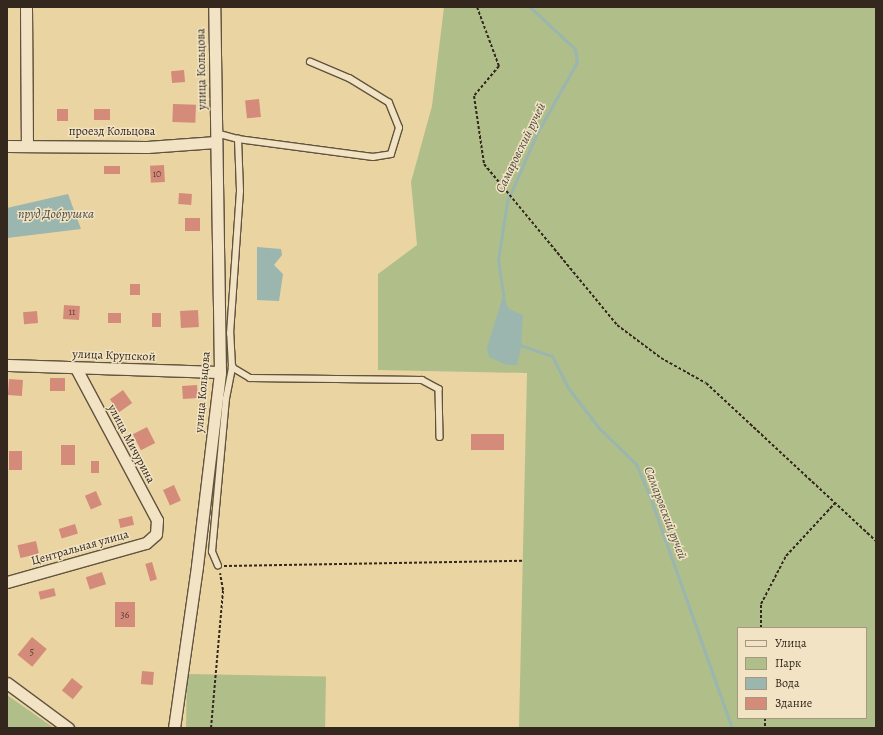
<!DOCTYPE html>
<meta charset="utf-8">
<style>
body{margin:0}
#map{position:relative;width:883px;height:735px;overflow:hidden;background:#e9d4a2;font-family:Alegreya,serif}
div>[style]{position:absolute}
.green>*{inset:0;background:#b0be8a;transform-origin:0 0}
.water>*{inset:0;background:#9ab6af}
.stream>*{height:3px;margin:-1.5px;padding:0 1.5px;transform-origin:1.5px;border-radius:1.5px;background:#9ab6af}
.building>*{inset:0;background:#d58b79;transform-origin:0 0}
.path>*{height:2px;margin-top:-1px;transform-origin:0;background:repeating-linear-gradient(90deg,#34281e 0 3px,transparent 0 5px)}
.roads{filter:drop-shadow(1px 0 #61533f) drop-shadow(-1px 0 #61533f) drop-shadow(0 1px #61533f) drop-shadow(0 -1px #61533f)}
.service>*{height:5.5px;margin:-2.75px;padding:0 2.75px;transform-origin:2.75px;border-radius:2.75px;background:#f1e3c3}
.minor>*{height:11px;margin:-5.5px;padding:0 5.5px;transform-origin:5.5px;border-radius:5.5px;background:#f1e3c3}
span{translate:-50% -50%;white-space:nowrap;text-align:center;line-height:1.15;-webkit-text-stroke:3px #f1e3c3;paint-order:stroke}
.number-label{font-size:10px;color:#5c4135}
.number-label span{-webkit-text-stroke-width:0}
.street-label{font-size:12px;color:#34281e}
.water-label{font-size:13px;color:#4e4c42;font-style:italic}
.frame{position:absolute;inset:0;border:8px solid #34281e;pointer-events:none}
.legend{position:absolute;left:737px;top:627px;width:130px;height:92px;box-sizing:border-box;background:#f1e3c3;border:1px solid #a59881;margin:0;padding:5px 7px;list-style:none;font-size:12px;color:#34281e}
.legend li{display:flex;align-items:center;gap:8px;height:20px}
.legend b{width:20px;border:1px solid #a59881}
</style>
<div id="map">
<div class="green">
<i style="clip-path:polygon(evenodd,444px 7px,876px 7px,876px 728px,519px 728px,527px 373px,378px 370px,378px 274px,417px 245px,411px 182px,432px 106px,444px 7px,738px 628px,866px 628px,866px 718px,738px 718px,738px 628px)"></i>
<i style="left:187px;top:674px;width:139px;height:54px;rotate:1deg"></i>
<i style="clip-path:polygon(7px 695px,54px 728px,7px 728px)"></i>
</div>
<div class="water">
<i style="clip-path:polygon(68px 194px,81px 229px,7px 238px,7px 208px)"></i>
<i style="clip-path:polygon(257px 247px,281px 249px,282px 255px,274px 265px,283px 274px,279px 301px,257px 300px)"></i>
<i style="clip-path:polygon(503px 296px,509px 309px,523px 315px,521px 347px,517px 365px,507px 365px,489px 357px,487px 348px)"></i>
</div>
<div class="stream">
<i style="left:504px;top:300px;width:40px;rotate:-98.5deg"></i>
<i style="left:498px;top:260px;width:59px;rotate:-81.2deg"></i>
<i style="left:507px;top:202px;width:75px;rotate:-66.5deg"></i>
<i style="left:537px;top:133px;width:81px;rotate:-60.6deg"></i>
<i style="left:577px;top:62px;width:13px;rotate:-99deg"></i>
<i style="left:575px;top:49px;width:62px;rotate:-137deg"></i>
<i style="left:520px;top:345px;width:34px;rotate:19deg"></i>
<i style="left:552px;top:356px;width:37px;rotate:63deg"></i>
<i style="left:569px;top:389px;width:49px;rotate:52.4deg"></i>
<i style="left:599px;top:428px;width:52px;rotate:44.2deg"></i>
<i style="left:636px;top:464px;width:33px;rotate:67deg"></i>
<i style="left:649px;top:494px;width:248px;rotate:70.5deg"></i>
</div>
<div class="building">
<i style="left:184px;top:70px;width:12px;height:13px;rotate:85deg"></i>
<i style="left:259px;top:99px;width:18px;height:14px;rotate:84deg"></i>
<i style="left:173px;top:104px;width:23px;height:18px;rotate:2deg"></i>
<i style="left:57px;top:109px;width:11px;height:12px"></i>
<i style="left:94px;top:109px;width:16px;height:11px"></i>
<i style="left:164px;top:165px;width:17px;height:14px;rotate:87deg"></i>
<i style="left:104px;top:166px;width:16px;height:8px"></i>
<i style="left:179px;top:193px;width:13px;height:11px;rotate:4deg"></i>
<i style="left:185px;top:218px;width:15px;height:13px"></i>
<i style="left:130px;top:284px;width:10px;height:11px"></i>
<i style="left:64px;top:305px;width:16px;height:14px;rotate:4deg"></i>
<i style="left:198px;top:310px;width:17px;height:18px;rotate:87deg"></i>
<i style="left:37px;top:311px;width:12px;height:14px;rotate:85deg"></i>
<i style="left:108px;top:313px;width:13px;height:10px"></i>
<i style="left:152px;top:313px;width:9px;height:14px"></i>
<i style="left:50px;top:378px;width:15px;height:13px"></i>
<i style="left:9px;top:379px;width:14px;height:16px;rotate:4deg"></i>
<i style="left:197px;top:385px;width:13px;height:15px;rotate:86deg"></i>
<i style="left:123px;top:390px;width:16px;height:16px;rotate:55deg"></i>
<i style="left:147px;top:427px;width:18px;height:16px;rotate:63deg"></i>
<i style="left:471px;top:434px;width:33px;height:16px"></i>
<i style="left:61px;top:445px;width:14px;height:20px"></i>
<i style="left:9px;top:451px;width:13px;height:19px"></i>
<i style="left:91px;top:461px;width:8px;height:12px"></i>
<i style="left:174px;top:485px;width:17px;height:12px;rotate:66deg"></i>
<i style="left:96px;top:491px;width:15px;height:12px;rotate:67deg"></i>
<i style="left:132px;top:516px;width:9px;height:14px;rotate:77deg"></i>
<i style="left:75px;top:524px;width:10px;height:17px;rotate:73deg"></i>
<i style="left:36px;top:541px;width:13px;height:19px;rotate:77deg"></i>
<i style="left:152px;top:562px;width:18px;height:7px;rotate:74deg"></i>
<i style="left:102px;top:572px;width:13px;height:17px;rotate:72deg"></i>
<i style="left:54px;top:588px;width:8px;height:16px;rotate:76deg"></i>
<i style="left:135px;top:602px;width:25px;height:20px;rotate:90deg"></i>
<i style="left:32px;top:637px;width:19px;height:23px;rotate:39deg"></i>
<i style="left:142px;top:671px;width:12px;height:13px;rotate:5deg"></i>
<i style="left:72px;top:678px;width:14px;height:16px;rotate:39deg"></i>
</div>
<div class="path">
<i style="left:477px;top:7px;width:63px;rotate:69.6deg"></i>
<i style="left:499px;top:66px;width:39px;rotate:130deg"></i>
<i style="left:474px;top:96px;width:69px;rotate:81.6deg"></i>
<i style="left:484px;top:164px;width:209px;rotate:50.4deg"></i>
<i style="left:617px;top:325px;width:55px;rotate:36.9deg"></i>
<i style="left:661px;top:358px;width:51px;rotate:29.1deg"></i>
<i style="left:706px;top:383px;width:232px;rotate:42.9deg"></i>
<i style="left:224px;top:566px;width:300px;rotate:-1deg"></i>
<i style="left:761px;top:628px;width:24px;rotate:-90deg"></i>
<i style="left:761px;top:604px;width:54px;rotate:-62.5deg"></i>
<i style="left:786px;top:556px;width:72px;rotate:-47.2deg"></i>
<i style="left:765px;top:718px;width:10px;rotate:90deg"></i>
<i style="left:211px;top:728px;width:139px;rotate:-85deg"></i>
<i style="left:223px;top:590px;width:17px;rotate:-100deg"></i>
</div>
<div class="roads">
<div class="service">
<i style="left:216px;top:133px;width:23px;rotate:15deg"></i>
<i style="left:238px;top:139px;width:136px;rotate:7.6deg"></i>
<i style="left:373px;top:157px;width:18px;rotate:-9deg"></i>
<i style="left:391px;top:154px;width:27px;rotate:-73deg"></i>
<i style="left:399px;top:128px;width:27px;rotate:-112deg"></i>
<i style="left:389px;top:103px;width:46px;rotate:-148.4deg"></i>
<i style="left:350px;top:79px;width:43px;rotate:-157deg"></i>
<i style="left:232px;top:367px;width:21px;rotate:31deg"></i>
<i style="left:250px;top:378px;width:172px;rotate:0.7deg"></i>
<i style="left:422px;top:380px;width:19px;rotate:28deg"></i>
<i style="left:439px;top:389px;width:48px;rotate:88.8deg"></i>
<i style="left:218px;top:566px;width:15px;rotate:-113deg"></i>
<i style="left:212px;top:552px;width:154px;rotate:-84.8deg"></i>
<i style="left:226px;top:399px;width:33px;rotate:-79deg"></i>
<i style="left:232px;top:367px;width:33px;rotate:-93deg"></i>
<i style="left:230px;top:334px;width:143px;rotate:-86deg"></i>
<i style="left:240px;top:191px;width:52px;rotate:-92.2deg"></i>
</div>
<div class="minor">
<i style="left:26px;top:7px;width:138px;rotate:89.6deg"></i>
<i style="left:7px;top:146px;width:140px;rotate:0.4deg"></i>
<i style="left:147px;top:147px;width:69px;rotate:-4.1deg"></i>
<i style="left:7px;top:365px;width:213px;rotate:1.9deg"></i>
<i style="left:7px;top:582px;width:144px;rotate:-15.7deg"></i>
<i style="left:146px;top:543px;width:13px;rotate:-42deg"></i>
<i style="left:156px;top:534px;width:14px;rotate:-86deg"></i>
<i style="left:157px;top:520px;width:172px;rotate:-118.1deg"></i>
<i style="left:7px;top:683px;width:76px;rotate:36.4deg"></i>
<i style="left:174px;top:728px;width:164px;rotate:-81.9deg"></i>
<i style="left:197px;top:566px;width:195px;rotate:-83.2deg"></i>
<i style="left:220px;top:372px;width:365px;rotate:-90.9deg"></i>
</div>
</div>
<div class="number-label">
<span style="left:157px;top:174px">10</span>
<span style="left:72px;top:312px">11</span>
<span style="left:125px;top:615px">36</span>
<span style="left:32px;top:652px">5</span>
</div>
<div class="street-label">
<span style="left:202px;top:69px;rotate:-91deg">улица Кольцова</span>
<span style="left:112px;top:132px">проезд Кольцова</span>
<span style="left:114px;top:356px;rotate:2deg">улица Крупской</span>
<span style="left:203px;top:392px;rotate:-85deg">улица Кольцова</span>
<span style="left:131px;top:444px;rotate:62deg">улица Мичурина</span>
<span style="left:80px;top:548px;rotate:-16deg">Центральная улица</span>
</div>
<div class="water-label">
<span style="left:521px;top:148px;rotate:-64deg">Самаровский ручей</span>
<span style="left:56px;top:214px">пруд Добрушка</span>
<span style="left:665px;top:513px;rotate:69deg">Самаровский ручей</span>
</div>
<div class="frame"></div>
<ul class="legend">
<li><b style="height:5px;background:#f1e3c3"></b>Улица</li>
<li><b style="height:11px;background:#b0be8a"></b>Парк</li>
<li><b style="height:11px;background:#9ab6af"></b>Вода</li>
<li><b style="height:11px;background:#d58b79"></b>Здание</li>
</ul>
</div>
